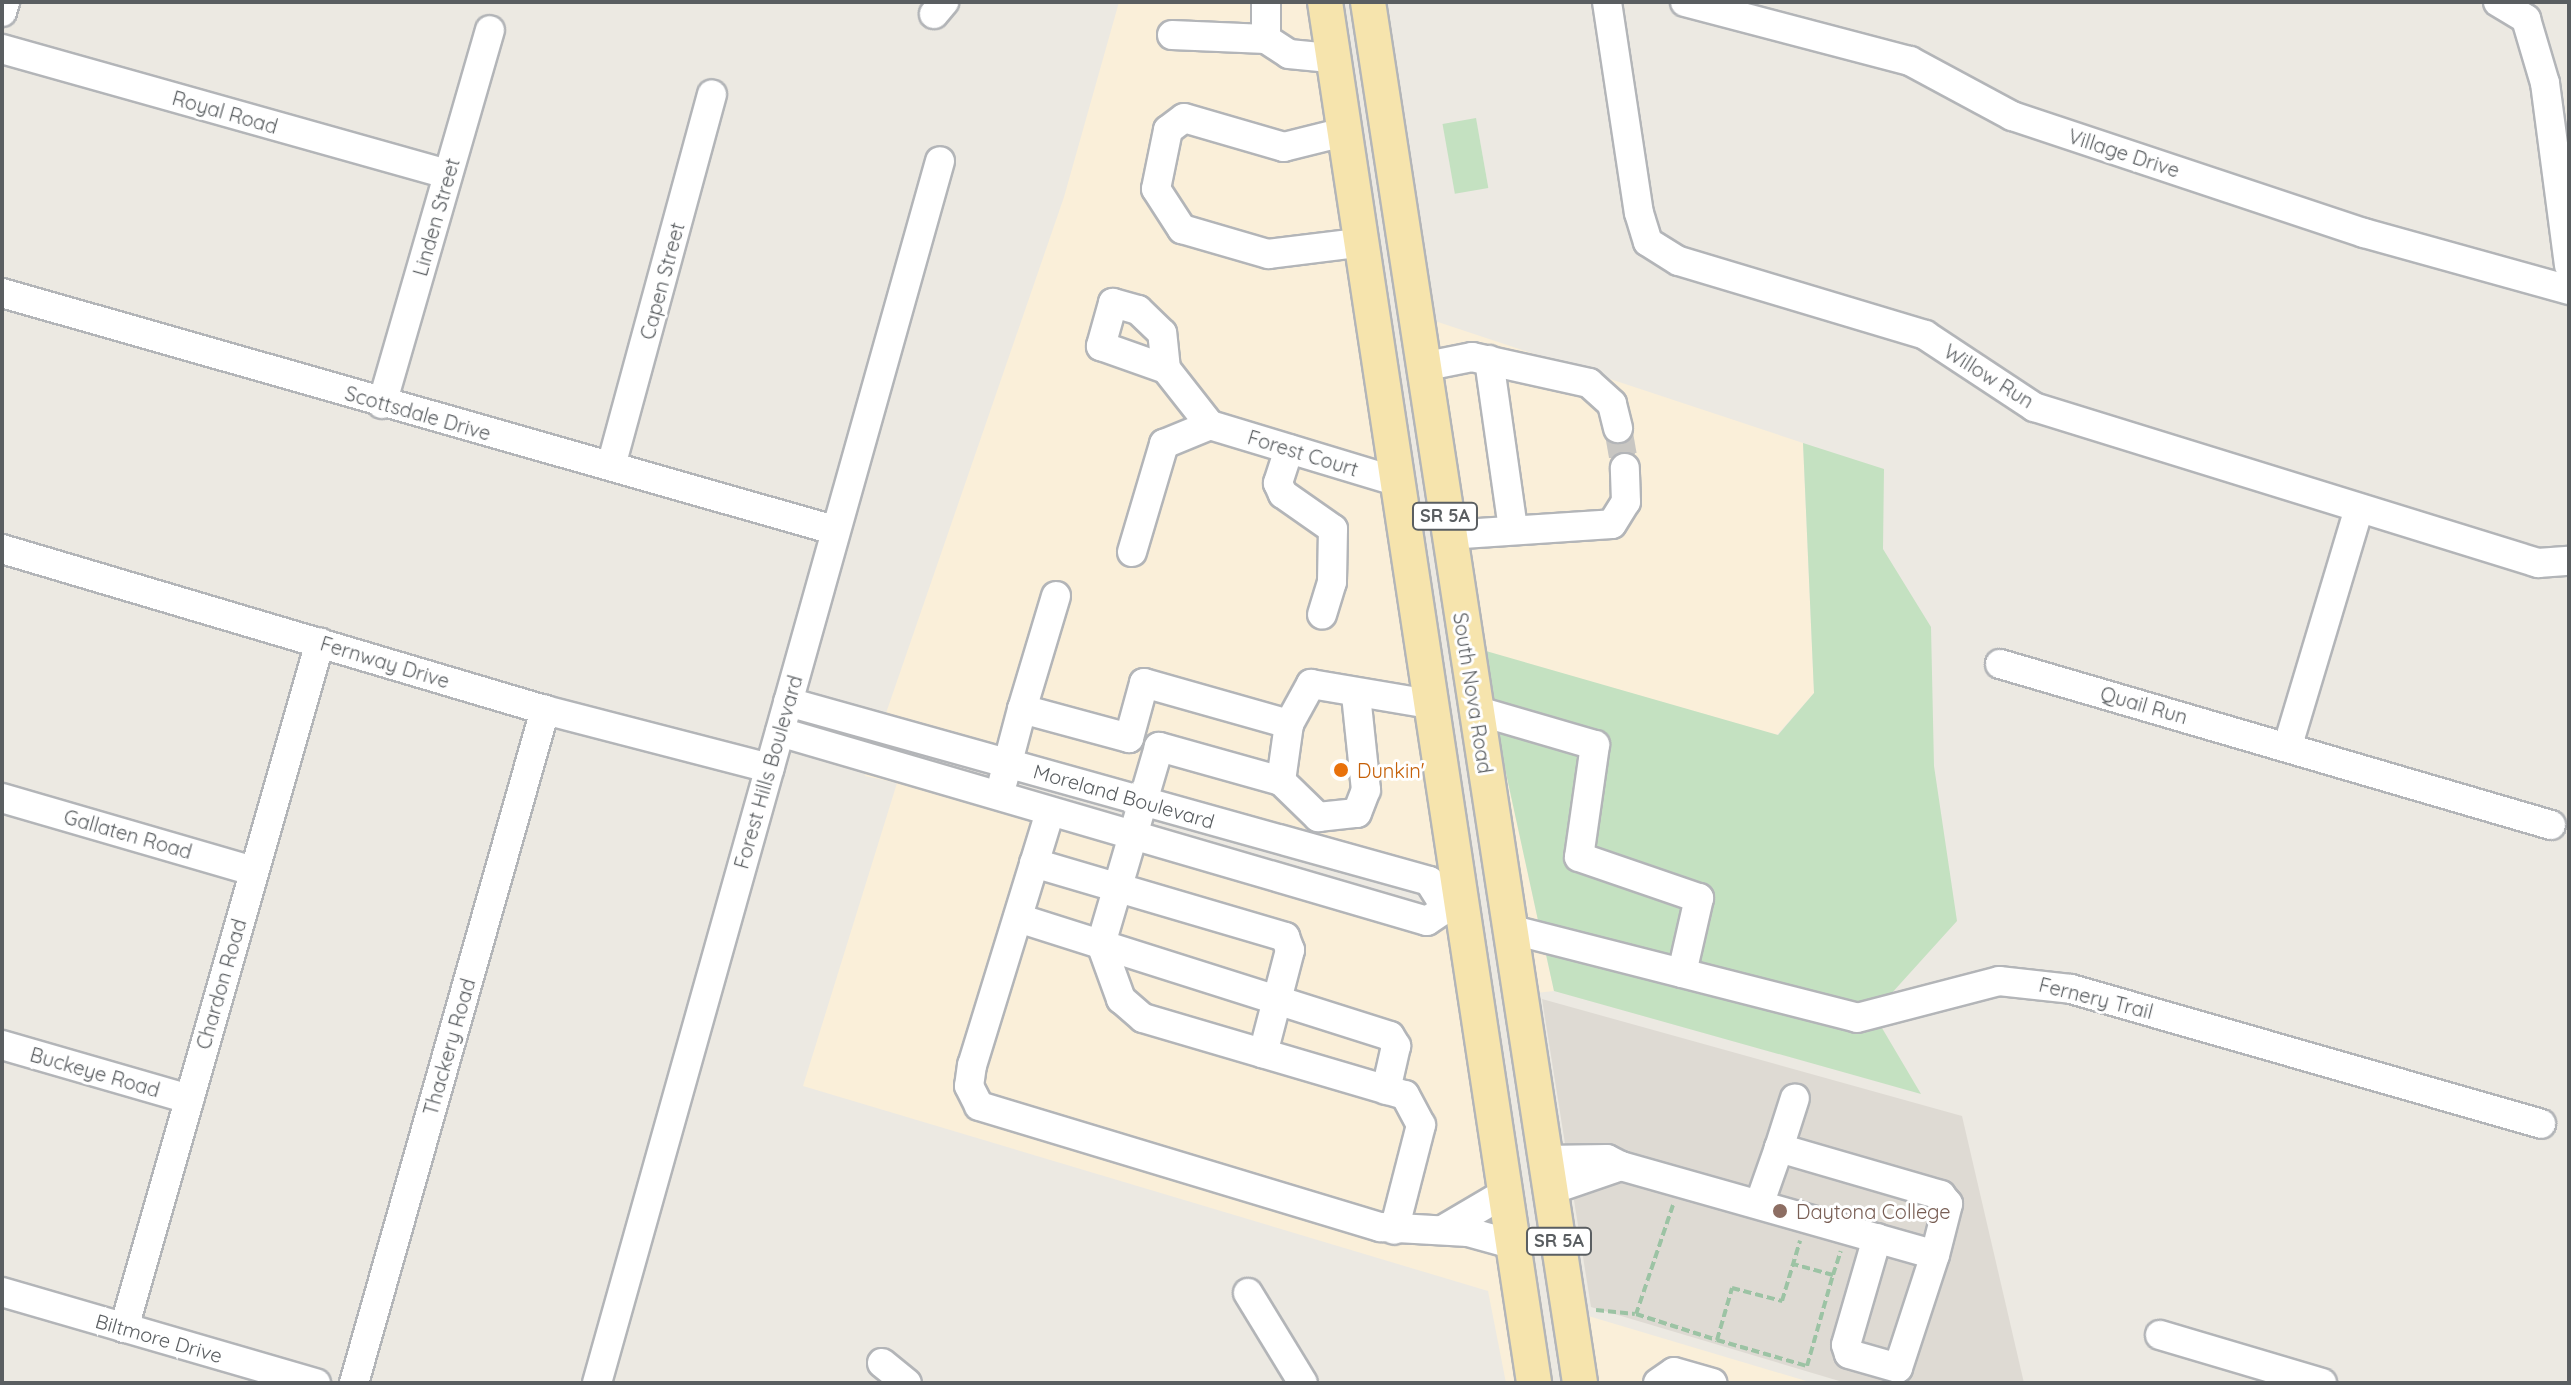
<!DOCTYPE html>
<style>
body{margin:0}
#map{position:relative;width:2571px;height:1385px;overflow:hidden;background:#ece9e2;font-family:Quicksand,sans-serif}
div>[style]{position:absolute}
.commercial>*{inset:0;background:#faefd9}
.education>*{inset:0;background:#dedad3}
.green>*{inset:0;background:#c4e1c1;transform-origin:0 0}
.minor-tunnel>*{height:28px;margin-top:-14px;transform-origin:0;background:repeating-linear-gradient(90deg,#c8c6c2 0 28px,transparent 0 42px)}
.path>*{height:4px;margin-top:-2px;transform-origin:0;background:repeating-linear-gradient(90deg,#9cc3a4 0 8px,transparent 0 12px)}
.roads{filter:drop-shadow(2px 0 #b3b5b8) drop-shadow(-2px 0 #b3b5b8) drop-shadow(0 2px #b3b5b8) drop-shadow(0 -2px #b3b5b8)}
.minor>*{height:28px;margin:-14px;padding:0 14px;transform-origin:14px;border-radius:14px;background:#fff}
.major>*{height:34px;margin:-17px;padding:0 17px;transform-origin:17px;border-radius:17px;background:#f6e4ad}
.dots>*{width:22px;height:22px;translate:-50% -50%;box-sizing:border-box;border:4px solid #fff;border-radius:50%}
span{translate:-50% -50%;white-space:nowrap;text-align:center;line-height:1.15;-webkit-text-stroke:6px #fff;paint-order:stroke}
.shield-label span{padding:2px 6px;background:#fff;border:2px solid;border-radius:6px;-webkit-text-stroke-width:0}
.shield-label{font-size:18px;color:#5a5e61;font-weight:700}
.street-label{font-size:20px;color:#5a5e61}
.food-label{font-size:20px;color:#c56008}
.left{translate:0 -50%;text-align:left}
.education-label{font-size:20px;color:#785e54}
.frame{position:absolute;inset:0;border:4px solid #5a5e61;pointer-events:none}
</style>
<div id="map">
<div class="commercial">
<i style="clip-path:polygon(1119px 2px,1314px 2px,1447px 889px,1264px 824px,885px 716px,1064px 197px)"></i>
<i style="clip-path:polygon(1432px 320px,1803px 443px,1814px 693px,1777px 735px,1480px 650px,1539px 925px,1518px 919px)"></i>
<i style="clip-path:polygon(867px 770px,1452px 923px,1523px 1383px,1506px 1383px,1488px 1291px,803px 1086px,897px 783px,865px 776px)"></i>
<i style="clip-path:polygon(1522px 944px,1545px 950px,1554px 991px,1536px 993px,1585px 1315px,1813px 1383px,1591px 1383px)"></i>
</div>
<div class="education">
<i style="clip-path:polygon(1542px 999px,1962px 1116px,2024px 1383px,1846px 1383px,1591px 1307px)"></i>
</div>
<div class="green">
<i style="left:1476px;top:118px;width:71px;height:34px;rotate:80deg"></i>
<i style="clip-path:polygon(1803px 443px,1884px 469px,1883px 549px,1931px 627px,1934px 766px,1957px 921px,1881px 1005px,1859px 1007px,1539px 925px,1479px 649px,1778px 735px,1814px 693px)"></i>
<i style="clip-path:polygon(1545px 950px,1854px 1030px,1882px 1028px,1921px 1094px,1554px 991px)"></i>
</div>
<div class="minor-tunnel">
<i style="left:1618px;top:428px;width:41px;rotate:80.1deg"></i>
</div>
<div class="path">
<i style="left:1673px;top:1205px;width:115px;rotate:108.7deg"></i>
<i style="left:1636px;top:1314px;width:85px;rotate:17.8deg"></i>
<i style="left:1717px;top:1340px;width:54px;rotate:-73.9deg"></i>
<i style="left:1732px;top:1288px;width:52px;rotate:14.6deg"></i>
<i style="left:1782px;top:1301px;width:63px;rotate:-73.3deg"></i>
<i style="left:1833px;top:1275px;width:25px;rotate:-72deg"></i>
<i style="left:1596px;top:1310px;width:39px;rotate:6deg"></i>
<i style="left:1717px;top:1340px;width:94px;rotate:16.1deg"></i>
<i style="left:1807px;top:1366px;width:95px;rotate:-74.1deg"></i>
<i style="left:1833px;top:1275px;width:41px;rotate:-164.6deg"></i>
</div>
<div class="roads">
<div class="minor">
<i style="left:1266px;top:2px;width:37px;rotate:90deg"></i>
<i style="left:1266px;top:39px;width:27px;rotate:33deg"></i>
<i style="left:1289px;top:54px;width:41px;rotate:5.6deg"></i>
<i style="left:1607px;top:2px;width:213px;rotate:81.4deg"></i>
<i style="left:1639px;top:213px;width:30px;rotate:73deg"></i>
<i style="left:1648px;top:242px;width:36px;rotate:32deg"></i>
<i style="left:1679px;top:261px;width:257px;rotate:16.7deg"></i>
<i style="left:1925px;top:335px;width:131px;rotate:33.4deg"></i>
<i style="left:2034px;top:407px;width:528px;rotate:17.2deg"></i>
<i style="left:2538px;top:563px;width:31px;rotate:-4deg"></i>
<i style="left:1685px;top:2px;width:233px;rotate:14.7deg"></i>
<i style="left:1910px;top:61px;width:116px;rotate:28.3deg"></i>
<i style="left:2012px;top:116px;width:371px;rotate:18.4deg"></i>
<i style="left:2364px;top:233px;width:213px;rotate:15.5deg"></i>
<i style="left:2498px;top:2px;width:33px;rotate:31deg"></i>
<i style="left:2526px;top:19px;width:67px;rotate:73.5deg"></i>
<i style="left:2545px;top:83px;width:184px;rotate:82.5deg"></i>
<i style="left:2px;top:12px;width:10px;rotate:-73deg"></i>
<i style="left:934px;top:14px;width:16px;rotate:-50deg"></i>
<i style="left:1172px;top:35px;width:94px;rotate:2.4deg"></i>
<i style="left:2px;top:49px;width:463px;rotate:15.7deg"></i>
<i style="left:1340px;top:133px;width:58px;rotate:166deg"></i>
<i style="left:1284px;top:147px;width:104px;rotate:-163.8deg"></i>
<i style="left:1184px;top:118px;width:20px;rotate:143deg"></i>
<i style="left:1168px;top:130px;width:60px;rotate:101.5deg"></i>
<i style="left:1156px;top:189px;width:48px;rotate:57deg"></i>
<i style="left:1182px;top:229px;width:90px;rotate:16.2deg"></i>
<i style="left:1268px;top:254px;width:91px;rotate:-7deg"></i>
<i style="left:2px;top:293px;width:865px;rotate:15.9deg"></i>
<i style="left:1489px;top:360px;width:171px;rotate:81.9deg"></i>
<i style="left:1422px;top:367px;width:51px;rotate:-11.3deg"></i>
<i style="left:1472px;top:357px;width:120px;rotate:12.5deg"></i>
<i style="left:1589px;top:383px;width:31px;rotate:42deg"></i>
<i style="left:1612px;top:404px;width:25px;rotate:76deg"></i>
<i style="left:1166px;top:369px;width:36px;rotate:-96deg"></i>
<i style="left:1162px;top:333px;width:33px;rotate:-136deg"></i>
<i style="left:1138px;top:310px;width:26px;rotate:-164deg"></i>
<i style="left:1113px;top:303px;width:45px;rotate:105.6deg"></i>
<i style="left:1101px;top:346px;width:69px;rotate:19.5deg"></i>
<i style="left:1166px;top:369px;width:71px;rotate:51.8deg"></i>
<i style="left:1210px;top:425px;width:194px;rotate:16.8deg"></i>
<i style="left:382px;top:404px;width:389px;rotate:-73.9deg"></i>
<i style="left:1289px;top:449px;width:36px;rotate:108deg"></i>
<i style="left:1278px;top:483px;width:12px;rotate:66deg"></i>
<i style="left:1283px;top:494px;width:61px;rotate:35deg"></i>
<i style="left:1333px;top:529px;width:53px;rotate:91.1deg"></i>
<i style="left:1332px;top:582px;width:34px;rotate:107deg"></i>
<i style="left:611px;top:466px;width:385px;rotate:-74.8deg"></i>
<i style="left:1448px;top:535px;width:164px;rotate:-3.8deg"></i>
<i style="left:1612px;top:524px;width:26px;rotate:-58deg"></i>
<i style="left:1626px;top:502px;width:34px;rotate:-92deg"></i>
<i style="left:2px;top:549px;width:566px;rotate:16.52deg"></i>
<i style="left:545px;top:710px;width:232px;rotate:14.5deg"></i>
<i style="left:1132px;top:552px;width:113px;rotate:-73.5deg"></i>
<i style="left:1164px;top:444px;width:50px;rotate:-22.4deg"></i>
<i style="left:1056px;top:596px;width:118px;rotate:106.7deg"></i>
<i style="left:1022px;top:709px;width:111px;rotate:15.2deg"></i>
<i style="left:1129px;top:738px;width:57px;rotate:-74.7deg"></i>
<i style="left:1144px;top:683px;width:151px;rotate:15.8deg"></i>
<i style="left:1289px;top:724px;width:58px;rotate:98deg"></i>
<i style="left:1281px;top:781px;width:127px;rotate:-164.4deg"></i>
<i style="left:1159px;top:747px;width:205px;rotate:106.4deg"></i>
<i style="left:1101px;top:944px;width:59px;rotate:70deg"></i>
<i style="left:1121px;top:999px;width:29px;rotate:41deg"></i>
<i style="left:1143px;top:1018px;width:273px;rotate:16.4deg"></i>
<i style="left:1405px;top:1095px;width:34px;rotate:62deg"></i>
<i style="left:1421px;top:1125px;width:108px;rotate:104.4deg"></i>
<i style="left:2000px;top:664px;width:574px;rotate:16.29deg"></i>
<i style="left:788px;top:702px;width:666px;rotate:15.6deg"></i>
<i style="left:1429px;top:881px;width:32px;rotate:58deg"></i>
<i style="left:1446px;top:908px;width:16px;rotate:22deg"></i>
<i style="left:1475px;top:710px;width:125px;rotate:16.3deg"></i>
<i style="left:1595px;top:745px;width:113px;rotate:98.1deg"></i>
<i style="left:1579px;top:857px;width:127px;rotate:18.9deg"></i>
<i style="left:1699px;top:898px;width:77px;rotate:102.8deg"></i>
<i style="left:1289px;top:724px;width:46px;rotate:-61.2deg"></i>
<i style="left:1311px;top:684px;width:120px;rotate:9.6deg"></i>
<i style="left:780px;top:732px;width:674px;rotate:16.28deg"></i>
<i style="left:1427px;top:921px;width:23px;rotate:-34deg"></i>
<i style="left:2288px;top:745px;width:247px;rotate:-73.3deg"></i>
<i style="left:1003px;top:781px;width:74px;rotate:-75.2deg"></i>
<i style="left:1281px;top:781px;width:52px;rotate:44.2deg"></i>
<i style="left:1318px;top:817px;width:39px;rotate:-6deg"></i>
<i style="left:1357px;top:813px;width:25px;rotate:-69deg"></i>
<i style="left:1366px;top:790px;width:96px;rotate:-96deg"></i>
<i style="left:2px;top:798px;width:261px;rotate:16.2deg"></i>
<i style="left:1050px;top:812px;width:265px;rotate:107.1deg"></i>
<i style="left:972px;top:1065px;width:21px;rotate:98deg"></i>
<i style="left:969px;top:1086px;width:22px;rotate:63deg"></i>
<i style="left:979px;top:1106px;width:419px;rotate:16.8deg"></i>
<i style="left:1380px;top:1227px;width:88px;rotate:3.3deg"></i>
<i style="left:1468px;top:1232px;width:46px;rotate:15.3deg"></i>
<i style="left:1034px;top:863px;width:262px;rotate:16.4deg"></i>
<i style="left:1285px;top:937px;width:14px;rotate:69deg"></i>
<i style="left:1290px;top:950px;width:107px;rotate:104.6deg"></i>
<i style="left:1018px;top:918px;width:390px;rotate:17.6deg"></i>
<i style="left:1390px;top:1036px;width:12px;rotate:59deg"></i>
<i style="left:1396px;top:1046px;width:45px;rotate:102.8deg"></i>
<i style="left:1509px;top:929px;width:359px;rotate:14.3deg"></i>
<i style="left:1857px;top:1018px;width:147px;rotate:-14.6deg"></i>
<i style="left:1999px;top:981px;width:72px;rotate:6.3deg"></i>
<i style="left:2071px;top:989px;width:489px;rotate:16deg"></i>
<i style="left:2px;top:1045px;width:195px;rotate:16.1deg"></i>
<i style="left:1545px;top:1160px;width:62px;rotate:-0.9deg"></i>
<i style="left:1607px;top:1159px;width:16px;rotate:27deg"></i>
<i style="left:1621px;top:1166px;width:74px;rotate:161.1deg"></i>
<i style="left:1621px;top:1166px;width:326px;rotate:15.8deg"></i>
<i style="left:1935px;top:1255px;width:53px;rotate:-75.7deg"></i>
<i style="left:1948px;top:1204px;width:11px;rotate:-128deg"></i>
<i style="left:1941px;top:1195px;width:169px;rotate:-163.8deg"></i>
<i style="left:1779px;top:1148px;width:52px;rotate:-72.3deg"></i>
<i style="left:1760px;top:1202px;width:57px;rotate:-70.6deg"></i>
<i style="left:1444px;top:1229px;width:71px;rotate:-30.5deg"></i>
<i style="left:1877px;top:1238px;width:111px;rotate:106.2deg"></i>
<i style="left:1846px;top:1345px;width:9px;rotate:72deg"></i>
<i style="left:1849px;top:1354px;width:51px;rotate:15.9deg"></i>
<i style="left:1898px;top:1368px;width:119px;rotate:-71.9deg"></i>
<i style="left:2px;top:1292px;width:327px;rotate:16.2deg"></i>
<i style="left:1248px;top:1293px;width:105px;rotate:58.6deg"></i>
<i style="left:124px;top:1328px;width:713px;rotate:-74.05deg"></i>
<i style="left:2160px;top:1335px;width:169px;rotate:16.5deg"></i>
<i style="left:882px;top:1363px;width:32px;rotate:39deg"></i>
<i style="left:354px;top:1383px;width:700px;rotate:-74.16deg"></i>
<i style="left:597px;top:1383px;width:1269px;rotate:-74.32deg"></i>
<i style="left:1658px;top:1383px;width:19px;rotate:-35deg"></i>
<i style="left:1674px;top:1372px;width:40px;rotate:16deg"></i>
</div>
<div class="major">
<i style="left:1325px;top:2px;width:1397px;rotate:81.39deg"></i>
<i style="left:1368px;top:2px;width:1397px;rotate:81.27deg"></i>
</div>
</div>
<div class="dots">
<i style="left:1341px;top:770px;background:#e8710a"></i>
<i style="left:1780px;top:1211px;background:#8d6e63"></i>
</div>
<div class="shield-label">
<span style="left:1445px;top:516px">SR 5A</span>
<span style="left:1559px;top:1241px">SR 5A</span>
</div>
<div class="street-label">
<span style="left:225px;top:112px;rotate:16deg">Royal Road</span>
<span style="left:2124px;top:153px;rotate:18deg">Village Drive</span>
<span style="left:436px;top:217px;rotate:-74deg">Linden Street</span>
<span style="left:662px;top:281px;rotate:-75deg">Capen Street</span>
<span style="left:1989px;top:376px;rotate:32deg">Willow Run</span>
<span style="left:418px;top:413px;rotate:16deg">Scottsdale Drive</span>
<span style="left:1303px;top:453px;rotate:17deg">Forest Court</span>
<span style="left:385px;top:662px;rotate:17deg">Fernway Drive</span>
<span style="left:1473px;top:693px;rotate:81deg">South Nova Road</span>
<span style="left:2144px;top:705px;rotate:16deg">Quail Run</span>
<span style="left:768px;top:772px;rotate:-74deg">Forest Hills Boulevard</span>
<span style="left:1124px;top:796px;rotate:16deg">Moreland Boulevard</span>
<span style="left:128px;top:834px;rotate:16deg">Gallaten Road</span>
<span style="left:221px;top:984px;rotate:-74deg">Chardon Road</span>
<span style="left:2096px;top:998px;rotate:14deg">Fernery Trail</span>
<span style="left:449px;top:1047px;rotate:-74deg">Thackery Road</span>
<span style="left:95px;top:1072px;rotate:16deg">Buckeye Road</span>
<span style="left:159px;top:1338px;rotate:16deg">Biltmore Drive</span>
</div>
<div class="food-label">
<span class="left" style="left:1357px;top:770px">Dunkin'</span>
</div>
<div class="education-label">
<span class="left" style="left:1796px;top:1211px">Daytona College</span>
</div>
<div class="frame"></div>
</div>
